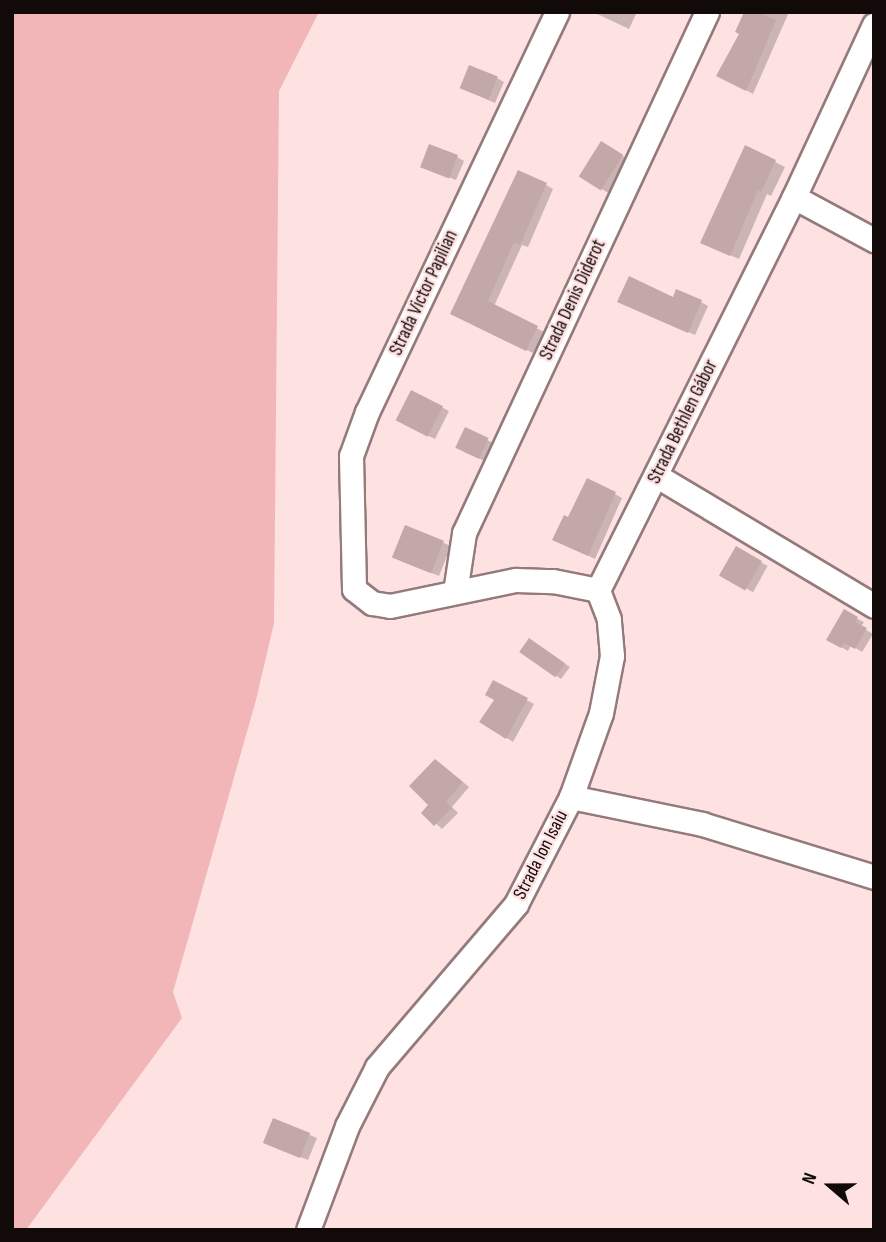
<!DOCTYPE html>
<meta charset="utf-8">
<style>
body{margin:0}
#map{position:relative;width:886px;height:1242px;overflow:hidden;background:#fee2e2;font-family:"Sofia Sans Condensed",sans-serif}
div>[style]{position:absolute}
.green>*{inset:0;background:#f2b6b8}
.shadow>*{inset:0;background:#0003;transform-origin:0 0}
.building>*{inset:0;background:#c3a8a8;transform-origin:0 0}
.roads{filter:drop-shadow(2px 0 #947a7b) drop-shadow(-2px 0 #947a7b) drop-shadow(0 2px #947a7b) drop-shadow(0 -2px #947a7b)}
.street>*{height:23px;margin:-11.5px;padding:0 11.5px;transform-origin:11.5px;border-radius:11.5px;background:#fff}
span{translate:-50% -50%;white-space:nowrap;text-align:center;line-height:1.15;-webkit-text-stroke:5px #fee2e2;paint-order:stroke}
.street-label{font-size:19px;color:#120909}
.frame{position:absolute;inset:0;border:14px solid #120909;pointer-events:none}
.north{position:absolute;left:795px;top:1151px;width:70px;height:70px;-webkit-text-stroke:5px #fee2e2;paint-order:stroke;rotate:290deg;font-size:19px;font-weight:700;line-height:28px;text-align:center;color:#120909}
.north::after{content:'';display:block;margin:auto;width:24px;height:32px;background:#120909;clip-path:polygon(50% 0,100% 100%,50% 72%,0 100%)}
</style>
<div id="map">
<div class="green">
<i style="clip-path:polygon(12px 12px,319px 12px,279px 91px,274px 623px,256px 700px,173px 992px,182px 1018px,26px 1230px,12px 1230px)"></i>
</div>
<div class="shadow">
<i style="clip-path:polygon(593px 12px,637px 12px,629px 29px)"></i>
<i style="clip-path:polygon(746px 12px,789px 12px,753px 94px,719px 75px,741px 33px)"></i>
<i style="clip-path:polygon(497px 78px,504px 82px,495px 103px,468px 91px)"></i>
<i style="left:601px;top:143px;width:33px;height:39px;rotate:31deg"></i>
<i style="clip-path:polygon(746px 147px,785px 167px,771px 196px,767px 194px,739px 259px,711px 247px)"></i>
<i style="clip-path:polygon(457px 157px,464px 161px,456px 180px,423px 167px)"></i>
<i style="clip-path:polygon(546px 185px,553px 189px,528px 247px,522px 245px,494px 306px,544px 332px,533px 353px,459px 317px)"></i>
<i style="clip-path:polygon(674px 299px,701px 302px,708px 306px,695px 335px,626px 305px)"></i>
<i style="clip-path:polygon(412px 392px,449px 411px,435px 439px,405px 425px)"></i>
<i style="clip-path:polygon(466px 429px,495px 444px,487px 462px,464px 452px)"></i>
<i style="clip-path:polygon(615px 494px,622px 498px,595px 559px,562px 543px,569px 520px)"></i>
<i style="clip-path:polygon(406px 527px,451px 546px,439px 576px,401px 561px)"></i>
<i style="left:737px;top:549px;width:35px;height:30px;rotate:29deg"></i>
<i style="clip-path:polygon(844px 612px,864px 622px,861px 627px,873px 634px,862px 652px,851px 645px,848px 651px,829px 640px)"></i>
<i style="clip-path:polygon(535px 643px,570px 667px,561px 679px,522px 652px)"></i>
<i style="clip-path:polygon(494px 682px,534px 704px,513px 742px,482px 722px,496px 699px)"></i>
<i style="clip-path:polygon(442px 765px,469px 787px,452px 807px,458px 813px,442px 829px,423px 812px,430px 805px)"></i>
<i style="clip-path:polygon(274px 1120px,317px 1138px,308px 1160px,272px 1146px)"></i>
</div>
<div class="building">
<i style="clip-path:polygon(744px 12px,759px 12px,776px 20px,746px 91px,716px 76px,739px 34px,735px 32px)"></i>
<i style="left:469px;top:65px;width:31px;height:25px;rotate:22deg"></i>
<i style="left:601px;top:141px;width:26px;height:42px;rotate:32deg"></i>
<i style="left:429px;top:144px;width:31px;height:25px;rotate:21deg"></i>
<i style="clip-path:polygon(745px 145px,776px 160px,761px 192px,758px 190px,730px 256px,700px 243px)"></i>
<i style="clip-path:polygon(518px 170px,547px 183px,520px 245px,514px 242px,488px 301px,538px 326px,526px 351px,450px 314px)"></i>
<i style="clip-path:polygon(629px 276px,673px 297px,676px 289px,702px 300px,688px 333px,617px 302px)"></i>
<i style="left:411px;top:390px;width:36px;height:34px;rotate:27deg"></i>
<i style="left:465px;top:427px;width:26px;height:23px;rotate:25deg"></i>
<i style="clip-path:polygon(587px 478px,616px 492px,588px 556px,552px 540px,564px 515px,568px 517px)"></i>
<i style="left:405px;top:525px;width:42px;height:35px;rotate:22deg"></i>
<i style="left:736px;top:546px;width:30px;height:34px;rotate:30deg"></i>
<i style="clip-path:polygon(844px 609px,858px 617px,855px 622px,867px 628px,855px 649px,844px 643px,841px 648px,826px 640px)"></i>
<i style="left:529px;top:638px;width:44px;height:17px;rotate:35deg"></i>
<i style="clip-path:polygon(493px 680px,528px 698px,506px 739px,479px 722px,494px 700px,485px 695px)"></i>
<i style="clip-path:polygon(435px 759px,463px 782px,446px 802px,452px 808px,434px 826px,421px 813px,428px 805px,409px 786px)"></i>
<i style="left:273px;top:1118px;width:40px;height:27px;rotate:22deg"></i>
</div>
<div class="roads">
<div class="street">
<i style="left:557px;top:12px;width:443px;rotate:115.4deg"></i>
<i style="left:367px;top:412px;width:47px;rotate:110deg"></i>
<i style="left:351px;top:456px;width:133px;rotate:88.7deg"></i>
<i style="left:354px;top:589px;width:23px;rotate:38deg"></i>
<i style="left:372px;top:603px;width:18px;rotate:9deg"></i>
<i style="left:390px;top:606px;width:129px;rotate:-11.7deg"></i>
<i style="left:516px;top:580px;width:37px;rotate:2deg"></i>
<i style="left:553px;top:581px;width:46px;rotate:11.3deg"></i>
<i style="left:794px;top:197px;width:91px;rotate:28.3deg"></i>
<i style="left:657px;top:476px;width:253px;rotate:30.9deg"></i>
<i style="left:598px;top:590px;width:439px;rotate:-63.5deg"></i>
<i style="left:794px;top:197px;width:190px;rotate:-65.1deg"></i>
<i style="left:455px;top:592px;width:60px;rotate:-81.3deg"></i>
<i style="left:464px;top:533px;width:575px;rotate:-65deg"></i>
<i style="left:571px;top:797px;width:134px;rotate:11.6deg"></i>
<i style="left:702px;top:824px;width:180px;rotate:17.1deg"></i>
<i style="left:308px;top:1230px;width:111px;rotate:-69.4deg"></i>
<i style="left:347px;top:1126px;width:66px;rotate:-63deg"></i>
<i style="left:377px;top:1067px;width:214px;rotate:-49.5deg"></i>
<i style="left:516px;top:904px;width:120px;rotate:-62.8deg"></i>
<i style="left:571px;top:797px;width:89px;rotate:-70.3deg"></i>
<i style="left:601px;top:713px;width:58px;rotate:-79.1deg"></i>
<i style="left:612px;top:656px;width:37px;rotate:-95deg"></i>
<i style="left:609px;top:619px;width:31px;rotate:-111deg"></i>
</div>
</div>
<div class="street-label">
<span style="left:424px;top:293px;rotate:-65deg">Strada Victor Papilian</span>
<span style="left:573px;top:300px;rotate:-65deg">Strada Denis Diderot</span>
<span style="left:683px;top:422px;rotate:-64deg">Strada Bethlen Gábor</span>
<span style="left:541px;top:855px;rotate:-63deg">Strada Ion Isaiu</span>
</div>
<div class="frame"></div>
<div class="north">N</div>
</div>
